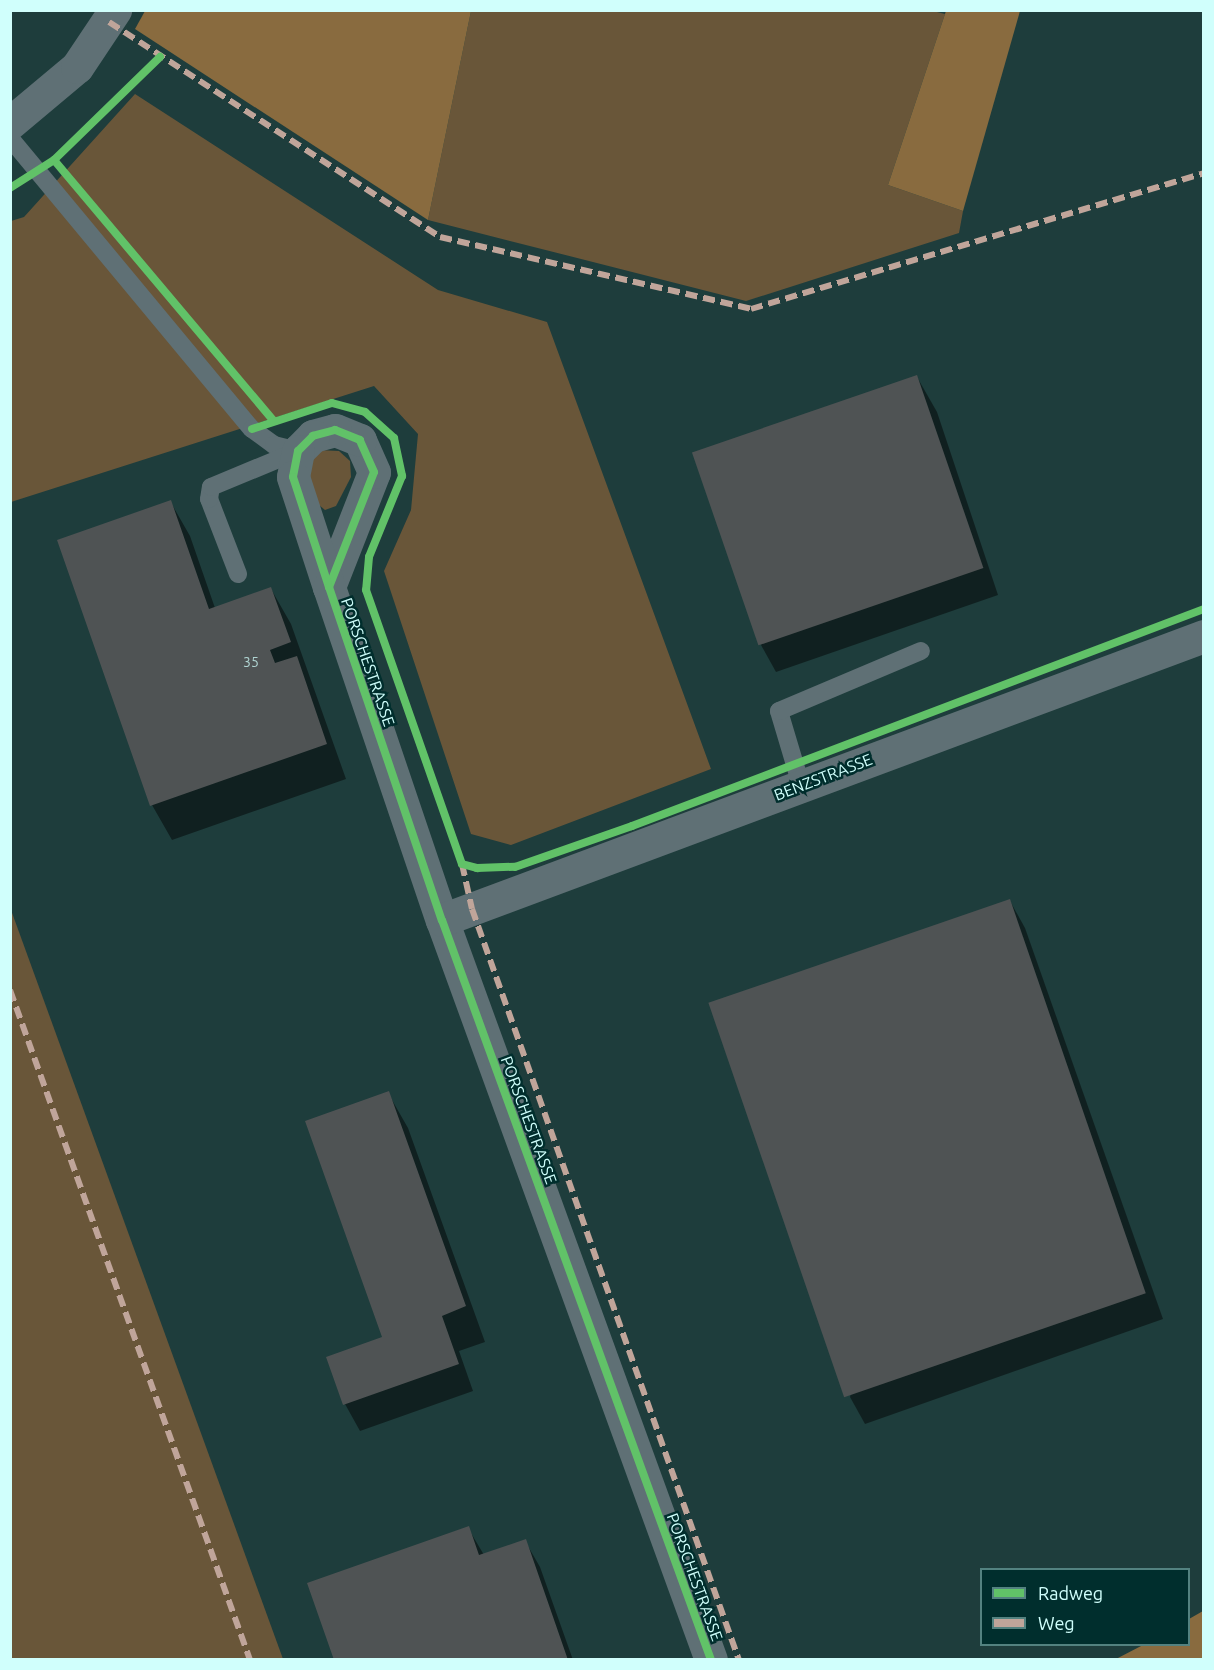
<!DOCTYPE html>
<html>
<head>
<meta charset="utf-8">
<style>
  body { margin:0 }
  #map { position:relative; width:1214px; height:1670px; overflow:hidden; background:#1e3d3c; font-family:Ubuntu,sans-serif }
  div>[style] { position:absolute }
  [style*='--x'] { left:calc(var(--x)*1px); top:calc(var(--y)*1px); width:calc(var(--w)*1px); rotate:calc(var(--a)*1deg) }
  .green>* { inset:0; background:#695639 }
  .forest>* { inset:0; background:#896b3f }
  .shadow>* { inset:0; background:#0007 }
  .building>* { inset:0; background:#4f5354; transform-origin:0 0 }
  .path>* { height:4px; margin-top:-2px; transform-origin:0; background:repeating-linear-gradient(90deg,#657679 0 4.5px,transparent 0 7.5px) }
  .service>* { height:18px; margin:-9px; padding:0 9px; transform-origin:9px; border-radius:9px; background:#5f7075 }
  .minor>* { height:33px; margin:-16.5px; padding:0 16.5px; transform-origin:16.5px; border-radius:16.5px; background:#5f7075 }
  .quiet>* { height:6px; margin-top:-3px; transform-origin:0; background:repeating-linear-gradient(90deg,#c0a59a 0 12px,transparent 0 18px) }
  .cycleway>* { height:8px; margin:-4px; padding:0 4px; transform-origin:4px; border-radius:4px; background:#61c268 }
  span { translate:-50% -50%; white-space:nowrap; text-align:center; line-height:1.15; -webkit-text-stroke:5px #002e2d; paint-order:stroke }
  .number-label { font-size:14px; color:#b0d4d2 }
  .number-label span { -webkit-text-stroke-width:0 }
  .street-label { font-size:16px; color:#d0fffc }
  .frame { position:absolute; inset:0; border:12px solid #d0fffc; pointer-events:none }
  .legend { position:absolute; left:980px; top:1568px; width:210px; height:78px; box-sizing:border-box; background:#002e2d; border:2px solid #538280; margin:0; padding:8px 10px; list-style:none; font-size:18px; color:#d0fffc }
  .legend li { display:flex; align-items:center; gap:12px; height:30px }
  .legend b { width:30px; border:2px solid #538280 }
</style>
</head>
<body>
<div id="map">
  <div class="green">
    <i style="clip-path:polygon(929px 10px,945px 14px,888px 185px,963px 211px,959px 233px,746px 301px,428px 220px,471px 11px)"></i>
    <i style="clip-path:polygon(135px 94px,438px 290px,547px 322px,711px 769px,511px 845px,471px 834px,384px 571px,411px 510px,418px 434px,374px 386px,11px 502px,11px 221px,24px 217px)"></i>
    <i style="clip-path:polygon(318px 450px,339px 451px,350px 461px,351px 477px,336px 506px,325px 510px,313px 500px,306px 471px)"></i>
    <i style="clip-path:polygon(11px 910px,283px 1659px,11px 1659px)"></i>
  </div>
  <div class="forest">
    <i style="clip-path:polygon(145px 11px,471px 11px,428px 220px,135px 29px)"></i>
    <i style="clip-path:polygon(946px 11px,1020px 11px,963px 211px,888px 185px)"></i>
    <i style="clip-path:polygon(1203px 1611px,1203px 1659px,1116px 1659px,1143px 1645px,1188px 1644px,1189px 1619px)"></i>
  </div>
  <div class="shadow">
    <i style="clip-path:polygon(917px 377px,937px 412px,998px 595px,776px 672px,761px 645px)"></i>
    <i style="clip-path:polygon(170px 501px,190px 536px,215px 608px,271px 589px,291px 624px,346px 779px,172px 840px,152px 805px)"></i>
    <i style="clip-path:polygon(1010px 901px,1025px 928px,1163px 1319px,865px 1424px,850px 1397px)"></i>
    <i style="clip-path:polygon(388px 1093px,408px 1128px,485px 1342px,459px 1351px,473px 1391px,360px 1431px,345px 1404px,384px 1338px)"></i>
    <i style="clip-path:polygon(468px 1528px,484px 1555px,525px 1541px,540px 1567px,573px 1660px,335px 1660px)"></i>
  </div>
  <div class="building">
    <i style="left:917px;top:375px;width:204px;height:238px;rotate:71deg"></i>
    <i style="clip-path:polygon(171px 500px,209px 609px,271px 587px,291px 642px,270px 650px,275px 663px,297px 656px,327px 744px,150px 806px,57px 540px)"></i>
    <i style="left:1010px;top:899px;width:417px;height:319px;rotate:71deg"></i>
    <i style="clip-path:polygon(389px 1091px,466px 1306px,442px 1316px,459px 1364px,343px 1405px,326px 1357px,382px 1337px,305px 1121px)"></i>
    <i style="clip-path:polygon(469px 1526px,479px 1555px,526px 1539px,568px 1660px,334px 1660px,307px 1583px)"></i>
  </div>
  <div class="path">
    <i style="--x:56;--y:158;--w:145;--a:-44.2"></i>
  </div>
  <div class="service">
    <i style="--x:10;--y:138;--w:378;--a:50.3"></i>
    <i style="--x:252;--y:429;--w:27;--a:36"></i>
    <i style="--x:274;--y:445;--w:25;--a:14"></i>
    <i style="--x:238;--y:574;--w:80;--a:-111.1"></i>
    <i style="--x:209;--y:499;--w:12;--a:-81"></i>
    <i style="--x:211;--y:487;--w:94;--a:-22.5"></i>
    <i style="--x:801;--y:785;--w:77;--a:-106.6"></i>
    <i style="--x:779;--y:711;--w:154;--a:-22.9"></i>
  </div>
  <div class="minor">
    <i style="--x:10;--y:123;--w:87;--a:-39.9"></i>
    <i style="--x:77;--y:67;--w:69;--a:-56.3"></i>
    <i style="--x:329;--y:587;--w:123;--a:-68.6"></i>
    <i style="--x:374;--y:472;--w:35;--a:-114"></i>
    <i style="--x:360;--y:440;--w:27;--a:-158"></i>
    <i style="--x:335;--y:430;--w:23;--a:165"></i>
    <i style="--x:313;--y:436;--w:21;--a:135"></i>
    <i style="--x:298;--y:451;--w:26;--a:101"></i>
    <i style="--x:293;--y:477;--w:116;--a:71.9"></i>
    <i style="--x:329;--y:587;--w:352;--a:71.3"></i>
    <i style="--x:442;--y:920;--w:787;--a:70.02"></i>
    <i style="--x:442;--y:920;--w:813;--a:-20.44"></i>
  </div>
  <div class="quiet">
    <i style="--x:109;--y:22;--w:395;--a:33"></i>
    <i style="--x:440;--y:237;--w:319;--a:13"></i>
    <i style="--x:751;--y:309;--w:473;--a:-16.7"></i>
    <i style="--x:462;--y:864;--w:46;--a:77.5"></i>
    <i style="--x:472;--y:909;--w:797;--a:70.43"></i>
    <i style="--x:10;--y:990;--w:712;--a:70.29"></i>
  </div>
  <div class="cycleway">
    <i style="--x:54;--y:160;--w:341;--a:49.9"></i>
    <i style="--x:10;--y:188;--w:52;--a:-32.5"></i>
    <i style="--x:54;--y:160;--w:148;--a:-44.2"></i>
    <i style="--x:252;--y:429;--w:84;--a:-18"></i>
    <i style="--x:332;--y:403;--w:34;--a:15"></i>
    <i style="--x:365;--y:412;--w:39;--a:42"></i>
    <i style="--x:394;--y:438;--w:39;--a:78"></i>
    <i style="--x:402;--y:476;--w:87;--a:112.2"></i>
    <i style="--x:369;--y:557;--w:33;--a:95"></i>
    <i style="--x:366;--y:590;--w:290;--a:70.7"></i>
    <i style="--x:462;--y:864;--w:16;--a:15"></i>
    <i style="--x:477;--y:868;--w:38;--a:-2"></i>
    <i style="--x:515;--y:867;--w:124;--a:-19.3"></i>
    <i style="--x:632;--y:826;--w:612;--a:-20.78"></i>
    <i style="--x:329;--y:587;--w:123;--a:-68.6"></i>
    <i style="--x:374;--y:472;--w:35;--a:-114"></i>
    <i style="--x:360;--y:440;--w:27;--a:-158"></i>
    <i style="--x:335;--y:430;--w:23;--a:165"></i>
    <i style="--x:313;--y:436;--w:21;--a:135"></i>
    <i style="--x:298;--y:451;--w:26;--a:101"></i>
    <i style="--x:293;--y:477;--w:116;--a:71.9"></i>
    <i style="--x:329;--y:587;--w:352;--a:71.3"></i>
    <i style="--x:442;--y:920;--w:787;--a:70.02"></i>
  </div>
  <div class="number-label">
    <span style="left:251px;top:662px">35</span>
  </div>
  <div class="street-label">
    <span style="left:368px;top:662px;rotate:71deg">PORSCHESTRASSE</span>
    <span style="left:823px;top:777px;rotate:-21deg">BENZSTRASSE</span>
    <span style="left:529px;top:1120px;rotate:70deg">PORSCHESTRASSE</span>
    <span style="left:695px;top:1577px;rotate:70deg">PORSCHESTRASSE</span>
  </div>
  <div class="frame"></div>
  <ul class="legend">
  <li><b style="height:8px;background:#61c268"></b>Radweg</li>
  <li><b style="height:8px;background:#c0a59a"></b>Weg</li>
  </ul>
</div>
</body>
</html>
